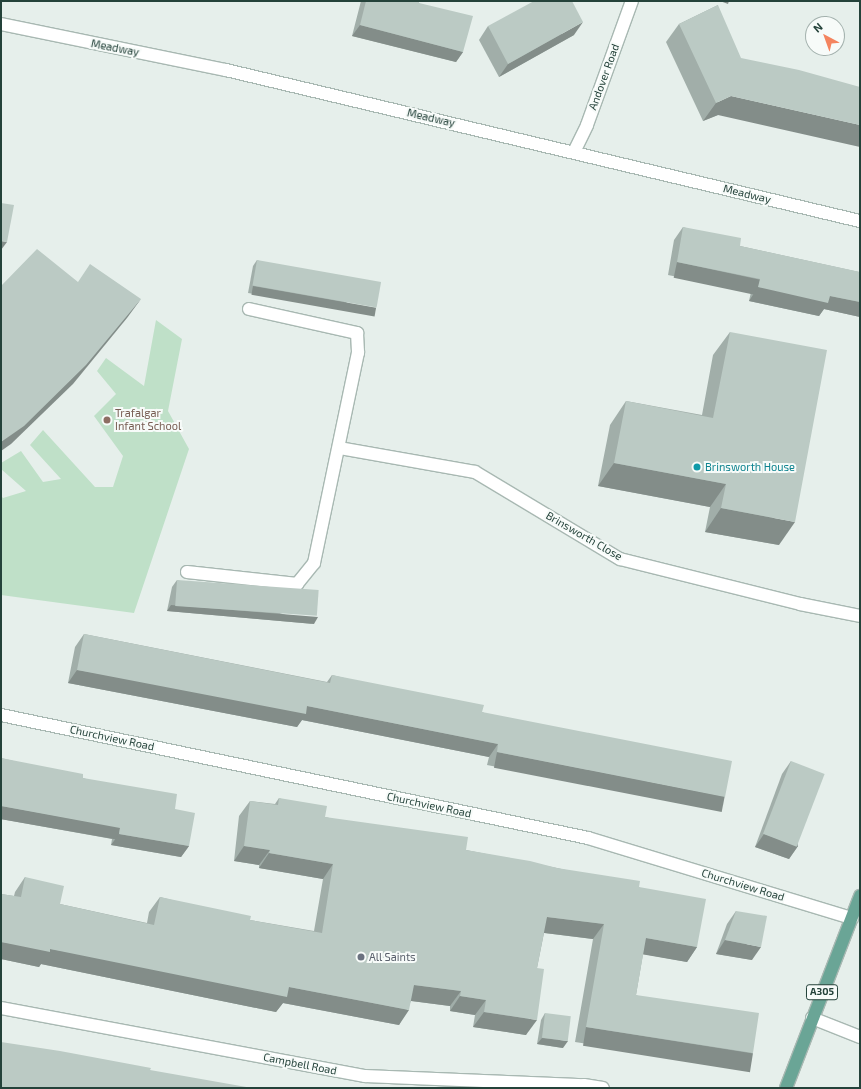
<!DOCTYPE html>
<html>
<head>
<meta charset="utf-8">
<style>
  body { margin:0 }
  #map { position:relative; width:861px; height:1089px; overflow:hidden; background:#e6efeb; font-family:"Exo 2",sans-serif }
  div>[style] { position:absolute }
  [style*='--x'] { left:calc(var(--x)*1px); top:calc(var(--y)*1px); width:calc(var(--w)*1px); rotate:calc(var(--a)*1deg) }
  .green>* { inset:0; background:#bfe0c8 }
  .roads { filter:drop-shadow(1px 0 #a8b8b2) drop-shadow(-1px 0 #a8b8b2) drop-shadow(0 1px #a8b8b2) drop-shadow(0 -1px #a8b8b2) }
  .lane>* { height:12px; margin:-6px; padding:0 6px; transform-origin:6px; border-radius:6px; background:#fff }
  .street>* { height:12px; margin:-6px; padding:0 6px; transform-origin:6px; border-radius:6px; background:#fff }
  .secondary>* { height:12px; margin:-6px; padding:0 6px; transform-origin:6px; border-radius:6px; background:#fff }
  .primary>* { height:12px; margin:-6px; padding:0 6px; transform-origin:6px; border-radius:6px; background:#6aa596 }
  .wall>* { inset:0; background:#a1aea9 }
  .shaded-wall>* { inset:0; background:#838d89; transform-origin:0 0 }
  .building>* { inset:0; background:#bbcac4; transform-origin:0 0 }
  .dots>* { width:11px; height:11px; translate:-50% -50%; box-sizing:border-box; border:2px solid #f7fbf9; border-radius:50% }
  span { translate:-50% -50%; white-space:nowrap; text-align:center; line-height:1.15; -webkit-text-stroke:4px #f7fbf9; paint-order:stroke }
  .shield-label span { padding:1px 3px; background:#f7fbf9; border:1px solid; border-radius:3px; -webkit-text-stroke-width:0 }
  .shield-label { font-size:10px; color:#24423a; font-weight:700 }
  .street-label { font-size:11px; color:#24423a }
  .education-label { font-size:11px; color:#785e54 }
  .left { translate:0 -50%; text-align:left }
  .culture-label { font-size:11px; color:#0d838f }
  .worship-label { font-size:11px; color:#5b616d }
  .frame { position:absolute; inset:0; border:2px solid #24423a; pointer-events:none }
  .north { position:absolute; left:805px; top:16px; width:40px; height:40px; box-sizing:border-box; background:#f7fbf9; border:1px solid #a3b1ad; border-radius:50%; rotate:319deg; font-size:11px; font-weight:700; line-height:16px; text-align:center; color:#24423a }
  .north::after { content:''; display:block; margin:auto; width:14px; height:18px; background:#f4845f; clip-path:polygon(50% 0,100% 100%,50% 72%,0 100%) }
</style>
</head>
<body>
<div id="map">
  <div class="green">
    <i style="clip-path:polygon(156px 320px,182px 339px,168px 411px,189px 449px,134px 613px,1px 595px,1px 496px,3px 498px,26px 491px,1px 469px,1px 463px,21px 451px,43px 482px,61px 479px,30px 445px,43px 430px,95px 487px,113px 487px,123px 456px,94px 416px,116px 394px,97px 371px,106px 358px,144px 386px)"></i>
  </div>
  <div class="roads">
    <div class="lane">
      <i style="--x:249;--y:309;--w:111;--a:12.5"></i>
      <i style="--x:357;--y:333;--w:20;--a:87"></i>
      <i style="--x:187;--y:572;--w:111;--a:6.2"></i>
      <i style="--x:297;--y:584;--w:27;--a:-51"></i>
    </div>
    <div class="street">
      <i style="--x:574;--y:152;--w:30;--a:-64"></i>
      <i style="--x:587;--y:125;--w:132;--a:-70.1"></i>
      <i style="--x:339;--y:448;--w:138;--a:10"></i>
      <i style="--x:475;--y:472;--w:169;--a:31"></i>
      <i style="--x:620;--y:559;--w:186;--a:14"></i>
      <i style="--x:800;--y:604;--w:61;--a:11.3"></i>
      <i style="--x:314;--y:563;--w:215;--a:-78.2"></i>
      <i style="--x:1;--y:715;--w:600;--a:11.83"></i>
      <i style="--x:588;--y:838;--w:276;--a:16.9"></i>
      <i style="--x:1;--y:1008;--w:370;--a:10.6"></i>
      <i style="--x:365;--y:1076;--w:219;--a:2.4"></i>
      <i style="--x:584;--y:1085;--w:19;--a:9"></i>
      <i style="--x:812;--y:1018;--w:52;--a:21.6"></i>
    </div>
    <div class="secondary">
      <i style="--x:1;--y:24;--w:230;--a:11.6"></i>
      <i style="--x:226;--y:70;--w:652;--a:13.4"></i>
    </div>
    <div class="primary">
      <i style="--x:786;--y:1088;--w:206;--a:-68.9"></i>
    </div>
  </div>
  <div class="wall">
    <i style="clip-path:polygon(361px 1px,419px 1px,419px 3px,463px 52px,456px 62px,352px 36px)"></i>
    <i style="clip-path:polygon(718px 5px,718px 115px,703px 121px,666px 42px,679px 24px)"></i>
    <i style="clip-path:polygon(488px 26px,574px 35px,499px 77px,479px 40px)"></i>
    <i style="clip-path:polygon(683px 227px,740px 246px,859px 272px,860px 271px,860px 317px,824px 309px,819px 316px,749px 301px,751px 292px,668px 275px,674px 240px)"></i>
    <i style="clip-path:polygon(257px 260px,371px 314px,248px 293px,253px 266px)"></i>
    <i style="clip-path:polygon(730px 332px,779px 545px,705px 532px,710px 507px,598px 486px,610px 425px,626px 401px,702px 415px,713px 355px)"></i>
    <i style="clip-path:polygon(177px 580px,314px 624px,167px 611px,172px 587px)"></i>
    <i style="clip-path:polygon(84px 634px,327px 682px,332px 675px,482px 712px,716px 810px,487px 765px,489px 757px,302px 720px,297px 727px,68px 683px,75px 647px)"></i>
    <i style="clip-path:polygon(1px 758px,83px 778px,175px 809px,189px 846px,181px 857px,111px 845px,112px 839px,1px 819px)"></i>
    <i style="clip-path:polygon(791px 761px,798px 846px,789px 859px,755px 847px,782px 774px)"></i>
    <i style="clip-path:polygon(279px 798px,325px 817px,466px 850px,557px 868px,639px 887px,697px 947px,687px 962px,643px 954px,636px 995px,753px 1053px,743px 1068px,575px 1042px,593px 939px,544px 933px,537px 968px,526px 1035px,473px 1027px,475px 1015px,450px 1011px,450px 1006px,411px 1001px,399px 1025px,283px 1003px,276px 1012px,41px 964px,39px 967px,1px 959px,1px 894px,14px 896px,15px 892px,25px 877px,60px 904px,147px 923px,149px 912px,160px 897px,250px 920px,314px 931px,323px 879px,259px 868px,259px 865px,234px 861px,239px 816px,250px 801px,275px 804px)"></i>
    <i style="clip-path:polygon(736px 911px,752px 960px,716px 954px,727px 924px)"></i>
    <i style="clip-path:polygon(545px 1013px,563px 1048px,537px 1044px,541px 1020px)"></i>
  </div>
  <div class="shaded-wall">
    <i style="clip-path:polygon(720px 1px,729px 1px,728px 4px)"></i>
    <i style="clip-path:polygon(583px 22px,574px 35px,499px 77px,508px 64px)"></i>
    <i style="clip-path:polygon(360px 25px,463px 52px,456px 62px,352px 36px)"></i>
    <i style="clip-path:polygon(731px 96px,860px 125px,860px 147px,718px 115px,703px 121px,716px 103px)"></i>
    <i style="clip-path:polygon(1px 241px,7px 242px,1px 250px)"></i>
    <i style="left:677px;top:262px;width:85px;height:16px;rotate:12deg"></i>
    <i style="left:253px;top:286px;width:125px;height:9px;rotate:10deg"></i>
    <i style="clip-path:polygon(758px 287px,830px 296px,860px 302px,860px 317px,824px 309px,819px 316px,749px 301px)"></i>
    <i style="clip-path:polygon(141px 299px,127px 318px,73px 384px,11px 444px,1px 451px,1px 442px)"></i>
    <i style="clip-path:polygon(614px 463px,726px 484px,710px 507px,598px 486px)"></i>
    <i style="clip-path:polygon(721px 508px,795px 522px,779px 545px,705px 532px)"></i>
    <i style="clip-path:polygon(171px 605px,318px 617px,314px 624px,167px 611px)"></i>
    <i style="clip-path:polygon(77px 670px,307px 706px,498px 744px,489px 757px,302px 720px,297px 727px,68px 683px)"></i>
    <i style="left:497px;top:752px;width:232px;height:16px;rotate:11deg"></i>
    <i style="left:1px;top:806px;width:121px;height:13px;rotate:10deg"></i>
    <i style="clip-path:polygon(119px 834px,189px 846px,181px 857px,111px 845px)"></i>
    <i style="clip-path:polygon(764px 834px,798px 846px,789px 859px,755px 847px)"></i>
    <i style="clip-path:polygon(244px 846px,270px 850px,259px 865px,234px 861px)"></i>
    <i style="clip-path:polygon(269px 853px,333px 864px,323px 879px,259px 868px)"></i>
    <i style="clip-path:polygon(547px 917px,604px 924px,593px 939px,537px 932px)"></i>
    <i style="clip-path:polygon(646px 938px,697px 947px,687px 962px,635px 953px)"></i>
    <i style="clip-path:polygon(725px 940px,761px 947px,752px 960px,716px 954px)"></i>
    <i style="clip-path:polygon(1px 942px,50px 949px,289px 987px,409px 1010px,399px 1025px,283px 1003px,276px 1012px,41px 964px,39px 967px,1px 959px)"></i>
    <i style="clip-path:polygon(414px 985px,461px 991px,450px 1006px,404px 1000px)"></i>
    <i style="clip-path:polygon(460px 996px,486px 1000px,475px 1015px,450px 1011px)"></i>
    <i style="clip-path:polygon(484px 1012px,537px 1020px,526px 1035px,473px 1027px)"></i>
    <i style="left:586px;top:1027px;width:169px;height:19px;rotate:9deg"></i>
    <i style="clip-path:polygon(542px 1038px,568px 1041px,563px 1048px,537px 1044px)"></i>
  </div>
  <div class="building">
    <i style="clip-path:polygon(366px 1px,419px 1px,419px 3px,473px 16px,463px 52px,360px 25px)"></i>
    <i style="clip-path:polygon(534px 1px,572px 1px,583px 22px,508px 64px,488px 26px)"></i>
    <i style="clip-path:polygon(718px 5px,741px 58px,799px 70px,860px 87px,860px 125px,731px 96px,716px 103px,679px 24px)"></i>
    <i style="clip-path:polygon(1px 203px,14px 205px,7px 242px,1px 241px)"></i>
    <i style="clip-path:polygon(683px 227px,741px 238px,740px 246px,860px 272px,860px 302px,830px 296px,828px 303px,758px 287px,760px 279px,677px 262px)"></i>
    <i style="clip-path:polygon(37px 249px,78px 282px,90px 264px,141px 299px,86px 365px,24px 426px,1px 442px,1px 286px)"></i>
    <i style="left:257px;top:260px;width:126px;height:26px;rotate:10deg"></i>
    <i style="clip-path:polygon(730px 332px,827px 350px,795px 522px,721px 508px,726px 484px,614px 463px,626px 401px,713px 418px)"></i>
    <i style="left:177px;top:580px;width:142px;height:26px;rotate:4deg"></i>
    <i style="clip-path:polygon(84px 634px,330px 683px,332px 675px,484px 705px,482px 712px,732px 761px,725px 797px,497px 752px,498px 744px,307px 706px,306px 714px,77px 670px)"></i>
    <i style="clip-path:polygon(1px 758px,83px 774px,83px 778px,177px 794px,175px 809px,195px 813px,189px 846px,119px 834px,120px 828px,1px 806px)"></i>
    <i style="left:791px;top:761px;width:36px;height:78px;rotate:21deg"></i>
    <i style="clip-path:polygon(279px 798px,327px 806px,325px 817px,468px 837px,466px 850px,530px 861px,557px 868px,640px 881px,639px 887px,706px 899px,697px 947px,646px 938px,636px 995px,759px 1013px,753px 1053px,586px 1027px,604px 924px,547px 917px,537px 968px,544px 969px,537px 1020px,484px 1012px,486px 1000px,460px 996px,461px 991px,414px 985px,409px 1010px,289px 987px,287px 997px,50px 949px,50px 952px,1px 942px,1px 894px,21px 897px,25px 877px,64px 886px,60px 904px,154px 925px,160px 897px,251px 916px,250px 920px,322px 933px,333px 864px,269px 853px,270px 850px,244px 846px,250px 801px,278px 805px)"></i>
    <i style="clip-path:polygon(736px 911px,767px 916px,761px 947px,725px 940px)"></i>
    <i style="left:545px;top:1013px;width:26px;height:25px;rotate:7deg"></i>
    <i style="clip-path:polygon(1px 1042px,60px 1051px,151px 1068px,150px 1070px,252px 1088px,1px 1088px)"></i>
  </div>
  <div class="dots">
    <i style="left:107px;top:420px;background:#8d6e63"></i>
    <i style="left:697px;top:467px;background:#0f9aa8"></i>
    <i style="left:361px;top:957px;background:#6b7280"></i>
  </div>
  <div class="shield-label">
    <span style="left:822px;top:992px">A305</span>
  </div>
  <div class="street-label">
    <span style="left:115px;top:48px;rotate:11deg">Meadway</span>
    <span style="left:604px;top:77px;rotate:-70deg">Andover Road</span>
    <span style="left:431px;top:118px;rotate:13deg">Meadway</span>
    <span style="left:747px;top:194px;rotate:14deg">Meadway</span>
    <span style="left:584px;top:536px;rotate:30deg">Brinsworth Close</span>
    <span style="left:112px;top:738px;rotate:12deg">Churchview Road</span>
    <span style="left:429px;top:805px;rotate:12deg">Churchview Road</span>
    <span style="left:743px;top:885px;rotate:17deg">Churchview Road</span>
    <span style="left:300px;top:1064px;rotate:11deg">Campbell Road</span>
  </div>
  <div class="education-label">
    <span class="left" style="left:115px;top:420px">Trafalgar<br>Infant School</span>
  </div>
  <div class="culture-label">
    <span class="left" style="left:705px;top:467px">Brinsworth House</span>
  </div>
  <div class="worship-label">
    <span class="left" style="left:369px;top:957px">All Saints</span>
  </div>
  <div class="frame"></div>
  <div class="north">N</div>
</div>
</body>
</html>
